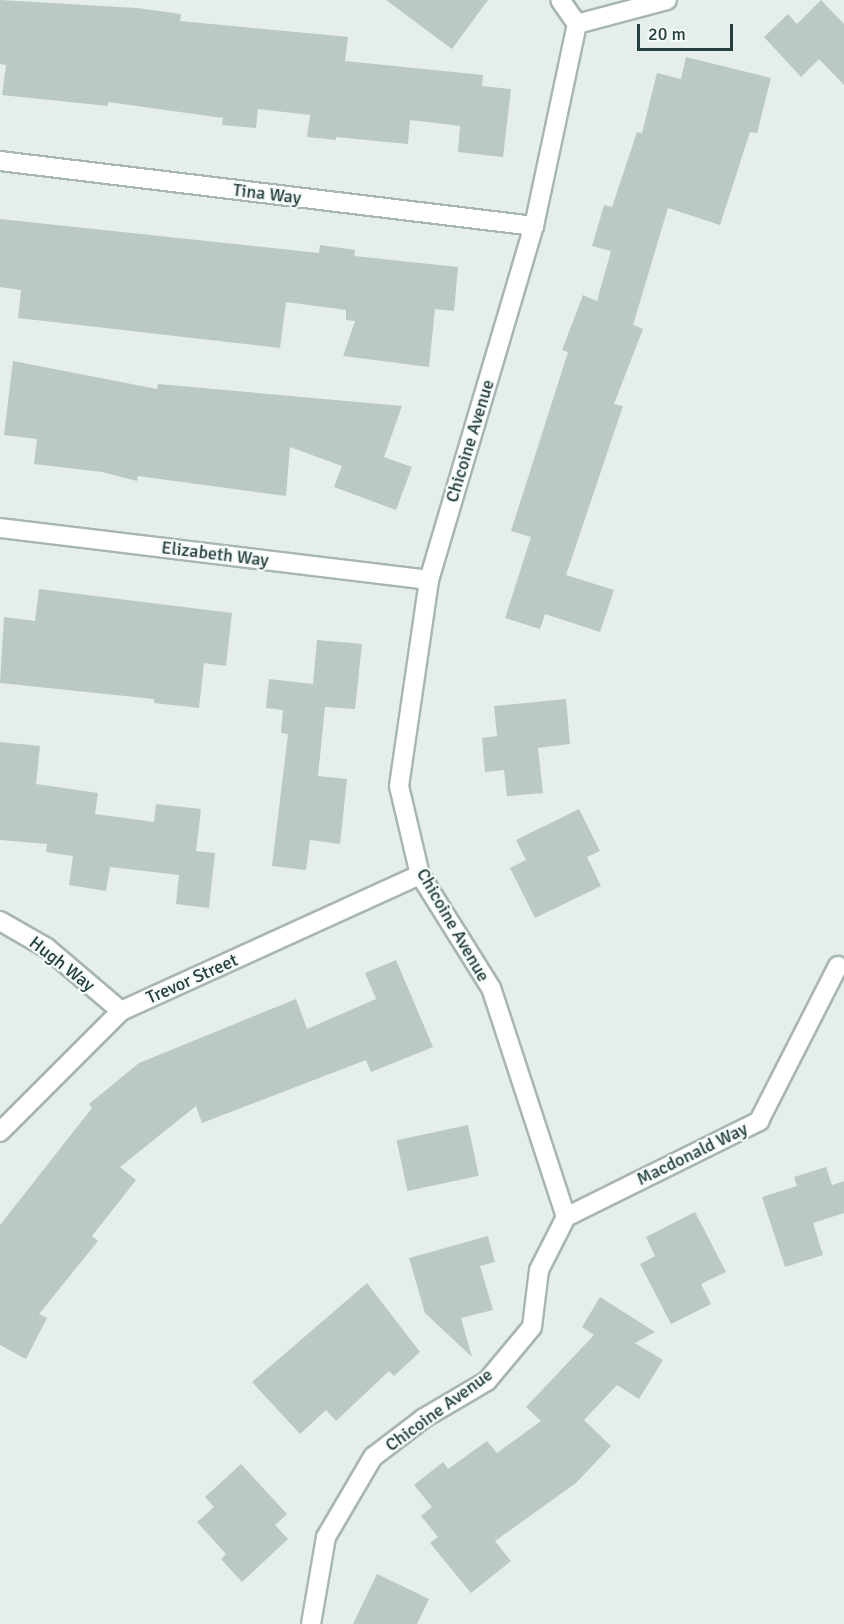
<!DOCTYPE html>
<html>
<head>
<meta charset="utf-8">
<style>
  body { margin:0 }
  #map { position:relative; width:844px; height:1624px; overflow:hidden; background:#e5eeeb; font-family:Signika,sans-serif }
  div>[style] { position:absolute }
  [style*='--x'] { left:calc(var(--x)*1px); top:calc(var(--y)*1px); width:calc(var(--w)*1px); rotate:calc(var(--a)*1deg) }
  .building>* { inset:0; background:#bac9c5; transform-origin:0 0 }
  .roads { filter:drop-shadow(2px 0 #a7b6b4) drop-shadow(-2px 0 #a7b6b4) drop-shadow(0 2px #a7b6b4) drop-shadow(0 -2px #a7b6b4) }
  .minor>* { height:18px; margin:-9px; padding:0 9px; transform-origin:9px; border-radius:9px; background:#fff }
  span { translate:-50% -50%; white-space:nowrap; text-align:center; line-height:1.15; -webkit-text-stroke:4.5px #f5faf9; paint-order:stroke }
  .street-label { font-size:18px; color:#23403e }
  .scale { position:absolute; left:637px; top:24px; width:96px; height:27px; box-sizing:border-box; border:3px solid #23403e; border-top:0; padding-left:8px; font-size:18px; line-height:21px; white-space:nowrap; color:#23403e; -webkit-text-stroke:4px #f5faf9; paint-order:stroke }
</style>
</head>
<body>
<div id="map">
  <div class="building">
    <i style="clip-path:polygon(0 0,137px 8px,181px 14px,180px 21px,348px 37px,345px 61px,483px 75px,482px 86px,511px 89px,503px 157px,458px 152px,460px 126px,410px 120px,408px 144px,336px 137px,336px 140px,307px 137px,310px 115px,258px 109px,256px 128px,222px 125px,223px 118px,108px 102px,108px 106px,2px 95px,6px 65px,0 64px)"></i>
    <i style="clip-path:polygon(386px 0,488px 0,452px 49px)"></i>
    <i style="clip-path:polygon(821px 0,844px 24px,844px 85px,819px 59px,801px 77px,764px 37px,788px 14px,797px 24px)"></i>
    <i style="clip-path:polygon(686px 57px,771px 78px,757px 133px,750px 132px,720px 225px,668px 208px,633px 325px,643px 329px,614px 404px,623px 406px,566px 575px,614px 590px,600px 632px,545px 614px,540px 629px,505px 618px,531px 537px,511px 531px,568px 352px,562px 350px,583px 295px,597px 301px,611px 251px,592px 246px,604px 205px,612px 207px,637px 132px,642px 133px,657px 73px,681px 79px)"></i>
    <i style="clip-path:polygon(0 219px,319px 253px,320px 245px,355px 250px,354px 256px,458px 267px,454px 311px,435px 309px,429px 367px,343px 356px,355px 321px,346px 320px,346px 310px,286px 302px,280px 348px,18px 318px,21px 290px,0 287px)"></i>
    <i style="clip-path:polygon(13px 361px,157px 389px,158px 384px,402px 406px,384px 457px,412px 467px,396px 510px,334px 487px,342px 466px,290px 447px,286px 496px,138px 476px,137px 481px,102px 472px,34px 464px,37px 439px,4px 435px)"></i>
    <i style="clip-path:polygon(39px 589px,232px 613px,226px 666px,204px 663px,199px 708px,154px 703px,154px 699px,0 683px,4px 617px,35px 621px)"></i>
    <i style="clip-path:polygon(317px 640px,362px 644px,355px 709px,325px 707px,318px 776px,347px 779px,340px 844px,310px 840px,306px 870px,272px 866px,288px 734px,281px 733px,283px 710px,266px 708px,269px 679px,313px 684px)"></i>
    <i style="clip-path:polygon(566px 699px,570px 744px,538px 748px,543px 793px,507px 796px,504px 770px,485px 772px,482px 738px,497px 736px,494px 706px)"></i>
    <i style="clip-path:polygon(0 742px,40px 746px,36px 784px,98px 793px,95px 814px,154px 822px,156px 804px,201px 809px,196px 851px,215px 853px,209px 908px,176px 904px,179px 875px,110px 867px,106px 891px,69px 885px,73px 856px,46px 852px,47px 844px,0 840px)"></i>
    <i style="clip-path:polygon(579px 809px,600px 851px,587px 857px,601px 886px,535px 918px,510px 868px,526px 860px,516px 840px)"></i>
    <i style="clip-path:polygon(396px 960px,433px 1047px,371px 1072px,366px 1060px,202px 1123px,196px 1106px,120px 1167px,136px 1180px,92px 1236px,98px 1241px,39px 1314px,47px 1318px,26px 1359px,0 1345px,0 1225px,92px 1108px,89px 1104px,139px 1063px,296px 999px,307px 1029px,376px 999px,365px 973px)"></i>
    <i style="left:468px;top:1125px;width:52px;height:73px;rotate:78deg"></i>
    <i style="clip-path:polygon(826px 1167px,832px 1185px,844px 1181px,844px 1213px,813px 1223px,823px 1255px,785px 1267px,762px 1197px,797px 1186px,794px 1177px)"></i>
    <i style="clip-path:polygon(695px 1212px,726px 1272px,701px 1284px,711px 1304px,671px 1324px,640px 1264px,655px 1256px,646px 1237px)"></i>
    <i style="clip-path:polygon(488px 1236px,495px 1262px,480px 1266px,493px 1310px,461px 1318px,472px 1357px,425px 1313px,409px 1258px)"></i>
    <i style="clip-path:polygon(367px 1283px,420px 1352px,394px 1376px,389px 1371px,336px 1421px,326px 1410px,300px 1434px,252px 1382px)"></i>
    <i style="clip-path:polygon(600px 1297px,655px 1332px,635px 1343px,663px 1360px,639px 1399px,617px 1385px,584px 1420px,611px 1446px,576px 1483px,495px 1541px,511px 1561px,471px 1593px,430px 1543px,438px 1537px,421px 1516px,432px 1507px,414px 1485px,443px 1462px,448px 1469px,487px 1441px,497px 1453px,541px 1421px,526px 1407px,594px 1335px,582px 1327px)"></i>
    <i style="clip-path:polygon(241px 1464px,287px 1514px,275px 1525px,288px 1539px,242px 1582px,221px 1559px,226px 1554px,197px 1522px,214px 1507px,205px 1497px)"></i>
    <i style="clip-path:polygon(377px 1574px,429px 1599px,417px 1624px,353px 1624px)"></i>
  </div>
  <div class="roads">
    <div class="minor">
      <i style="--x:577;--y:24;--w:93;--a:-14.9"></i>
      <i style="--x:0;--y:161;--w:538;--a:6.94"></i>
      <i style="--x:0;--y:528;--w:432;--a:6.9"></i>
      <i style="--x:0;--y:921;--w:54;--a:29.9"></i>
      <i style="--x:47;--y:948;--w:97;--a:40.4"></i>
      <i style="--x:0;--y:1132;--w:171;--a:-45"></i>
      <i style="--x:121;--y:1011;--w:328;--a:-24.5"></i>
      <i style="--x:566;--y:1217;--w:216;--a:-26.4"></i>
      <i style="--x:759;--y:1121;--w:174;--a:-63"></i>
      <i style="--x:311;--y:1624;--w:88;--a:-80.2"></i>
      <i style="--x:326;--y:1537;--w:93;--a:-59.6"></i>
      <i style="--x:373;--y:1457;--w:64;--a:-37.4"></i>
      <i style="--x:424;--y:1418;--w:73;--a:-30.4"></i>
      <i style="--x:487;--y:1381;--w:70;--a:-50.2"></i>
      <i style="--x:532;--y:1327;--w:57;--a:-83"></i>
      <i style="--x:539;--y:1270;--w:59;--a:-63"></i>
      <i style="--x:566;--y:1217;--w:241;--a:-108.1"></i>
      <i style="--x:491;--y:988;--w:133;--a:-122.1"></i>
      <i style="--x:420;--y:875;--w:91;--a:-103.3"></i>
      <i style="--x:399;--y:786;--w:208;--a:-81.7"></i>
      <i style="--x:429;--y:580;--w:369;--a:-73.5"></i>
      <i style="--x:534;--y:226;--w:207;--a:-78"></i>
      <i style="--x:577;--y:24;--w:29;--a:-125"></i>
    </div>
  </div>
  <div class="street-label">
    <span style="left:267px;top:194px;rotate:7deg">Tina Way</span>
    <span style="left:470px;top:441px;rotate:-73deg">Chicoine Avenue</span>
    <span style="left:215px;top:554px;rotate:7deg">Elizabeth Way</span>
    <span style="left:453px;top:925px;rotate:60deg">Chicoine Avenue</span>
    <span style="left:62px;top:964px;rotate:38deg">Hugh Way</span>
    <span style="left:192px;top:979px;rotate:-24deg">Trevor Street</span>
    <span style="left:692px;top:1154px;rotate:-26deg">Macdonald Way</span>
    <span style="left:439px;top:1410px;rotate:-36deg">Chicoine Avenue</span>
  </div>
  <div class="scale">20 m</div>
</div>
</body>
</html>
